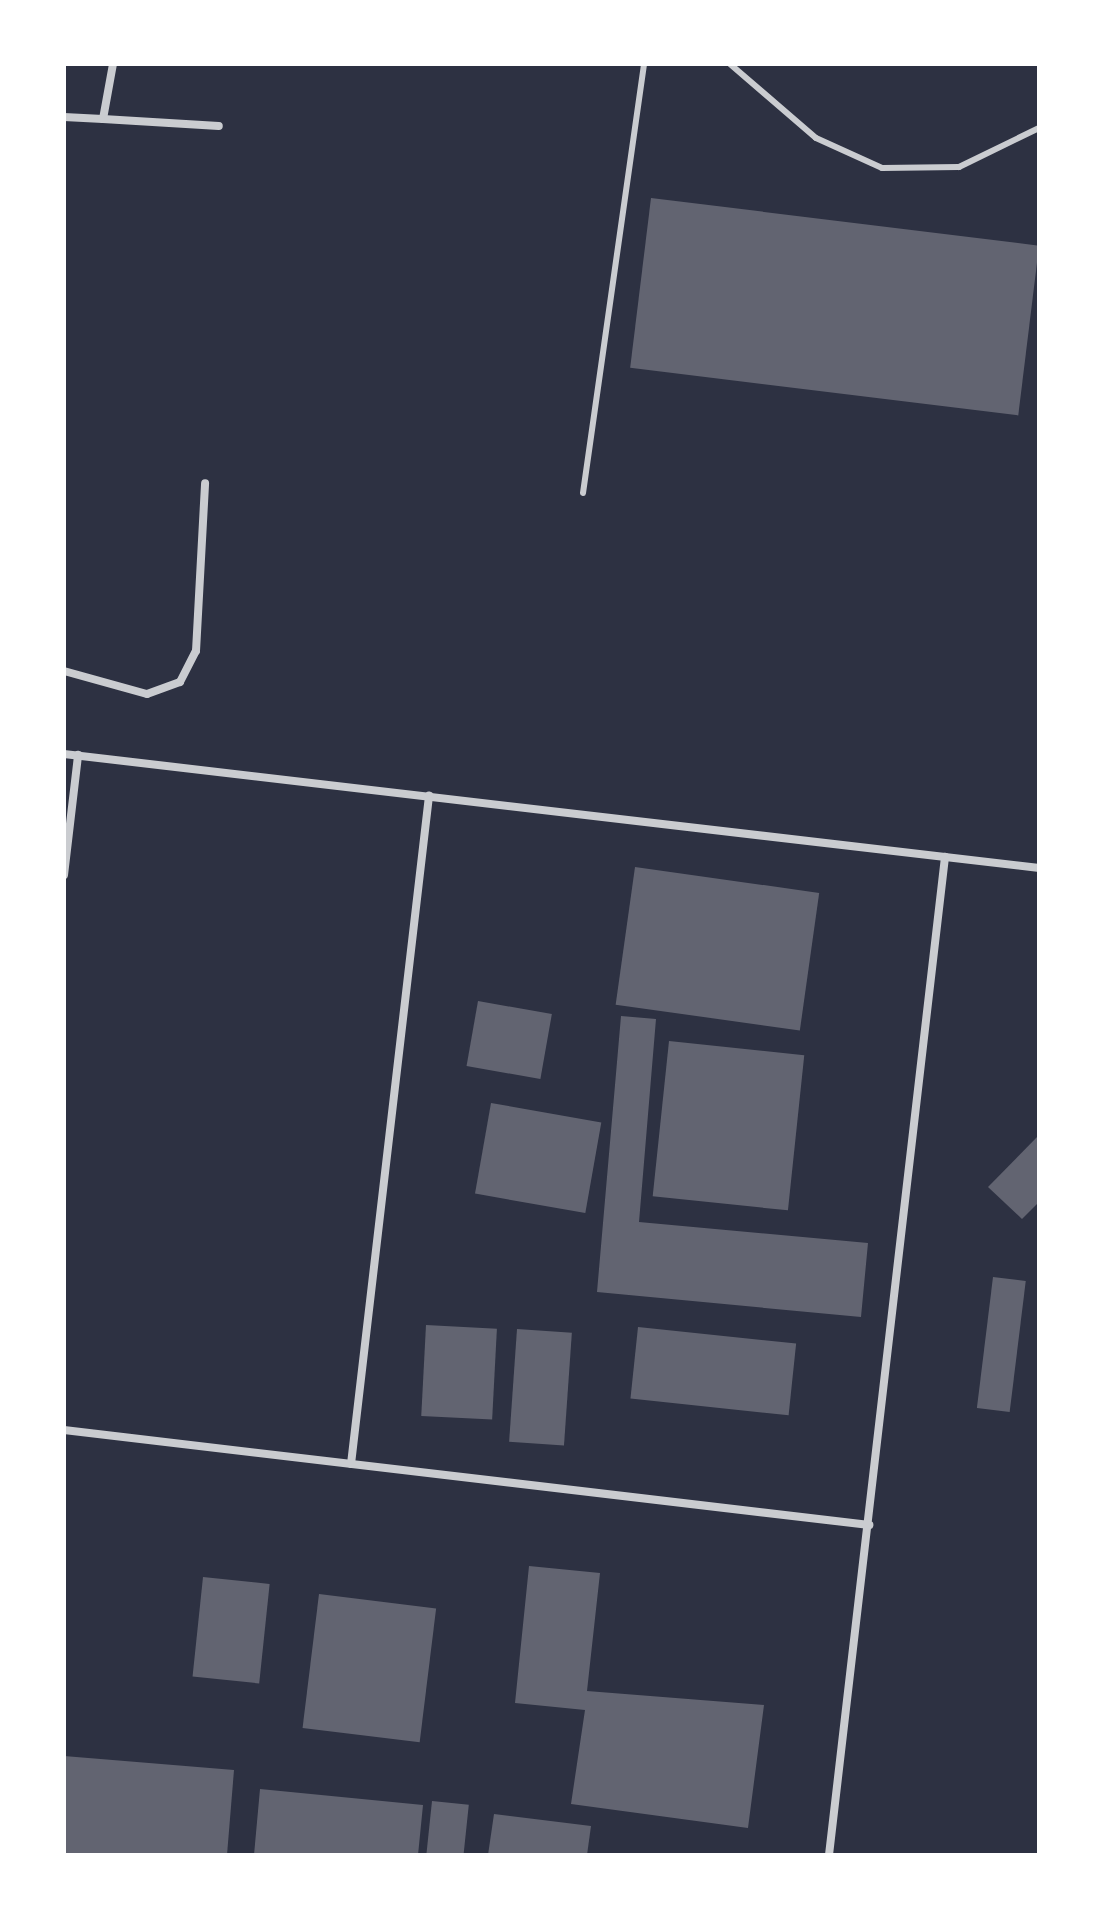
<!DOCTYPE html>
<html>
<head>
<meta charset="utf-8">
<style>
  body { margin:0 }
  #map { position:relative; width:1103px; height:1919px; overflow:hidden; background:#2d3142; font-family:"Exo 2",sans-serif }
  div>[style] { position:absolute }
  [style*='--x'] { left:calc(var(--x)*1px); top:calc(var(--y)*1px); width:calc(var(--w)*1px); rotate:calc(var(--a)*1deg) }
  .building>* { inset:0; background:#626471; transform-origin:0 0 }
  .service>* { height:6px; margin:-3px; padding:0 3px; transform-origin:3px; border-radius:3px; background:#caccd0 }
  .minor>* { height:8px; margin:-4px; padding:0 4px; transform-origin:4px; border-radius:4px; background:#caccd0 }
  span { translate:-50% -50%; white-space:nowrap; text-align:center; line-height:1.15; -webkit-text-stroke:8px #fff; paint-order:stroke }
  .frame { position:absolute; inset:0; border:66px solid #fff; pointer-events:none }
</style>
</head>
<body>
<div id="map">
  <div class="building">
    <i style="left:651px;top:198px;width:391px;height:171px;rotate:7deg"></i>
    <i style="left:635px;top:867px;width:186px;height:139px;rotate:8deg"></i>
    <i style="left:478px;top:1001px;width:75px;height:66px;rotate:10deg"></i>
    <i style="clip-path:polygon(621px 1016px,656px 1019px,639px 1222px,868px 1243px,861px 1317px,597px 1292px)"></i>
    <i style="left:669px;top:1041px;width:136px;height:156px;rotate:6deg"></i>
    <i style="left:491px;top:1103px;width:112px;height:92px;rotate:10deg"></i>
    <i style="clip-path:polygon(1039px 1135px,1039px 1202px,1022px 1219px,988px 1187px)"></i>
    <i style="left:993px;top:1277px;width:33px;height:132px;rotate:7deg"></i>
    <i style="left:426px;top:1325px;width:71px;height:91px;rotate:3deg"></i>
    <i style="left:638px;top:1327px;width:159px;height:72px;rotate:6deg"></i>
    <i style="left:517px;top:1329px;width:55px;height:113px;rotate:4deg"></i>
    <i style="clip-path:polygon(529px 1566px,600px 1573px,587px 1691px,764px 1705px,748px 1828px,571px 1804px,585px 1710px,515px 1703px)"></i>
    <i style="left:203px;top:1577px;width:67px;height:100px;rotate:6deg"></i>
    <i style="left:319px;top:1594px;width:118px;height:135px;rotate:7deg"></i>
    <i style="clip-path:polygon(64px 1756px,234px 1770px,227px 1855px,64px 1855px)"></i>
    <i style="clip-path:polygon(260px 1789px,423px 1805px,418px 1855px,254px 1855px)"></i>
    <i style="left:432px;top:1801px;width:37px;height:54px;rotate:6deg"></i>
    <i style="clip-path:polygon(494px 1814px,591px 1826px,587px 1855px,488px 1855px)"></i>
  </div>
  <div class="service">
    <i style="--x:730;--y:64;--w:113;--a:40.7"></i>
    <i style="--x:816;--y:138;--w:72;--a:24.4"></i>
    <i style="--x:882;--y:168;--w:77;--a:-0.7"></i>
    <i style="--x:959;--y:167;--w:89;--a:-26"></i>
    <i style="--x:583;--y:493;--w:433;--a:-81.9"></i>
  </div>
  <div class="minor">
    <i style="--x:64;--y:117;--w:39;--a:3"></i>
    <i style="--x:103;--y:119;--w:56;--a:-79.7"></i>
    <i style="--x:103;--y:119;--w:116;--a:3.5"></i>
    <i style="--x:64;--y:671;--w:86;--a:15.5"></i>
    <i style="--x:147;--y:694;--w:35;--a:-20"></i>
    <i style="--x:180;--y:682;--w:35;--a:-63"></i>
    <i style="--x:196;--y:651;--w:168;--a:-86.9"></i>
    <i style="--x:64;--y:754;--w:982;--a:6.67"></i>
    <i style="--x:64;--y:875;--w:121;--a:-83.3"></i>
    <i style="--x:64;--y:1430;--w:811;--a:6.73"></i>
    <i style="--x:351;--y:1464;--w:673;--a:-83.34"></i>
    <i style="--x:829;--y:1855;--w:1005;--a:-83.37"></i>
  </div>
  <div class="frame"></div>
</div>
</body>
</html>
